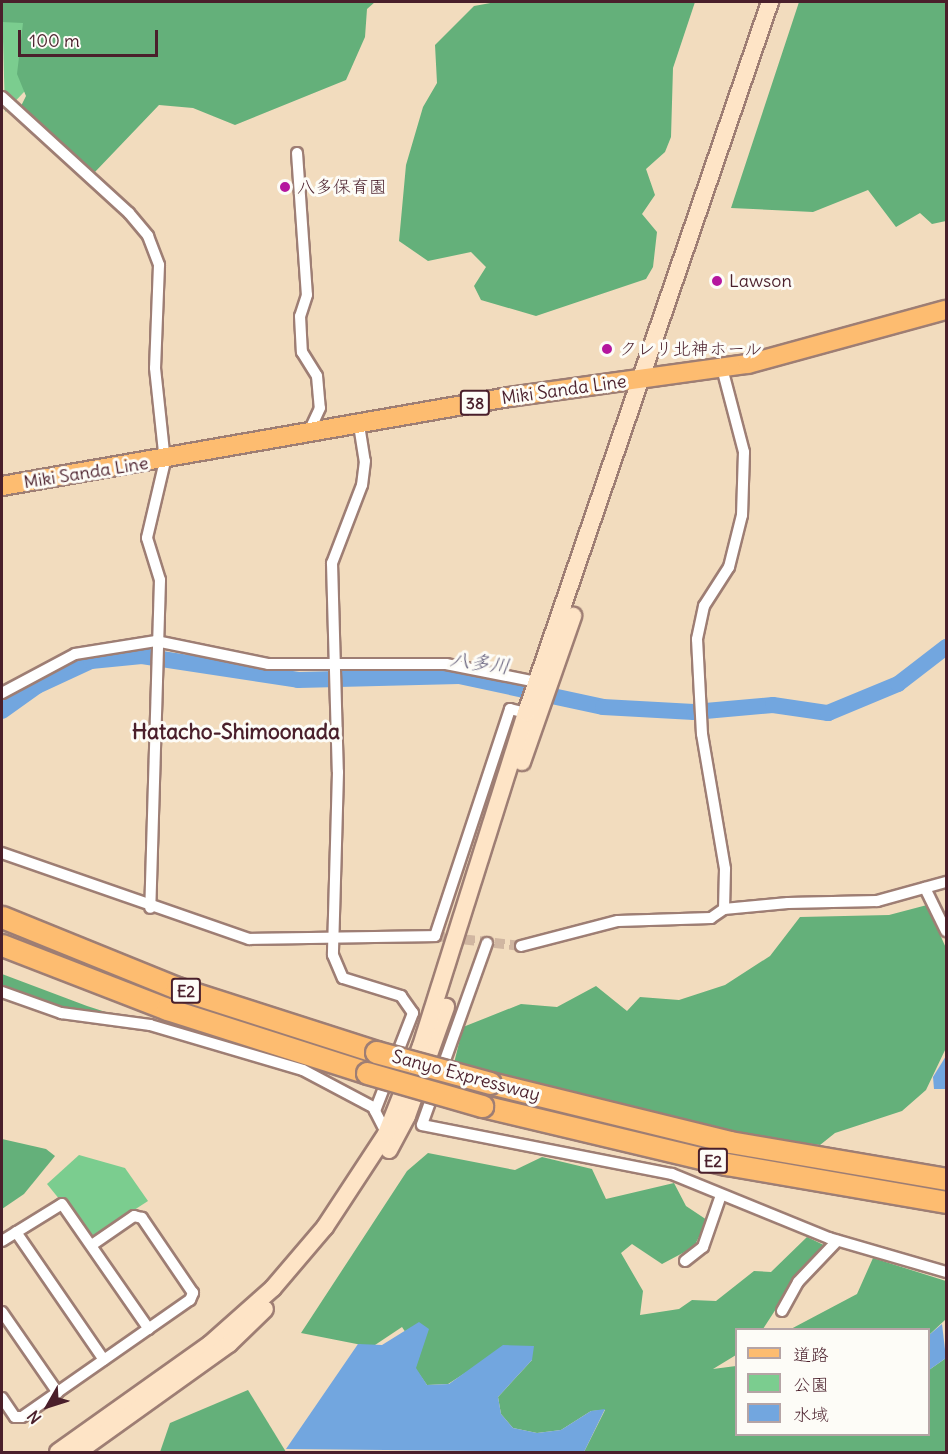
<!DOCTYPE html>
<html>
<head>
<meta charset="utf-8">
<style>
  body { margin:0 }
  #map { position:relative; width:948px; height:1454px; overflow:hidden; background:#f2dcbe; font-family:Delius,"Klee One",sans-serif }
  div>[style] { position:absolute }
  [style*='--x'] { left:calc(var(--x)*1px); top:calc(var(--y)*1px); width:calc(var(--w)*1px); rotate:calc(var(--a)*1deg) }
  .green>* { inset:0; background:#7bcd8f }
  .forest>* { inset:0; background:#64b07a }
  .water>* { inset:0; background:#72a6df }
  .river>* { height:16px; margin:-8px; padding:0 8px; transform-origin:8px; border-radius:8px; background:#72a6df }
  .street-tunnel>* { height:10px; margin-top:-5px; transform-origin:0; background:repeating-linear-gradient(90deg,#d0b6a1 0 10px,transparent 0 15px) }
  .roads { filter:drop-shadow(2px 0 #9e7e74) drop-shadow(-2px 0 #9e7e74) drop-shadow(0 2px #9e7e74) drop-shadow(0 -2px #9e7e74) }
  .street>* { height:10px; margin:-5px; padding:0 5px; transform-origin:5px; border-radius:5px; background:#fff }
  .secondary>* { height:16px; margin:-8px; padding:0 8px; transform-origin:8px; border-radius:8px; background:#fee4c6 }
  .primary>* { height:18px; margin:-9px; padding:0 9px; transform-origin:9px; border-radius:9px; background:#fdbc70 }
  .highway>* { height:21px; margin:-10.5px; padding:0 10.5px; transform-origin:10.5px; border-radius:10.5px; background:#fdbc70 }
  .bridges { filter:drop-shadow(2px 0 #9e7e74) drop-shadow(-2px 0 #9e7e74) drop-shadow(0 2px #9e7e74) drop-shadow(0 -2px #9e7e74) }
  .highway-bridge>* { height:21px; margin:-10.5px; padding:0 10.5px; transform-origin:10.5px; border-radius:10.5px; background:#fdbc70 }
  .dots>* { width:16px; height:16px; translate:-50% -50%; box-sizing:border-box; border:3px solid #fdfcf7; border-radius:50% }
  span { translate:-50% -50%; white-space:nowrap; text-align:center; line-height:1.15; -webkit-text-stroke:6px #fdfcf7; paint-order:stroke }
  .shield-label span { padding:2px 4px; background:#fdfcf7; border:2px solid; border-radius:4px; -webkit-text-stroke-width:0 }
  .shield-label { font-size:16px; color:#4a1f2b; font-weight:700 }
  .poi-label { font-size:18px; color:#4a1f2b }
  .left { translate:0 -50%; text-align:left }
  .street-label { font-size:18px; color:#4a1f2b }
  .water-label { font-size:20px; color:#5a5573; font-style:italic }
  .quarter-label { font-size:21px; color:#4a1f2b; font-weight:700 }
  .frame { position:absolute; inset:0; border:3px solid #4a1f2b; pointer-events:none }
  .legend { position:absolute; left:735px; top:1328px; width:195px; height:108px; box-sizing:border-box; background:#fdfcf7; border:2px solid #b5a4a5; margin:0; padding:8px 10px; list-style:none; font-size:18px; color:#4a1f2b }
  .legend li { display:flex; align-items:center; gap:12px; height:30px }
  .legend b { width:30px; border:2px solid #b5a4a5 }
  .north { position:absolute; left:18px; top:1376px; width:60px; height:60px; -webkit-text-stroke:4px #fdfcf7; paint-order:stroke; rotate:231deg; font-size:16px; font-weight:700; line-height:24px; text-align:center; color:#4a1f2b }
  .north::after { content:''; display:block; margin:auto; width:21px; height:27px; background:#4a1f2b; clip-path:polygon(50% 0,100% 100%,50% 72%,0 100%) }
  .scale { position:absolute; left:18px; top:30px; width:140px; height:27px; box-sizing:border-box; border:3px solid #4a1f2b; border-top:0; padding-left:8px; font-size:18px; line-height:21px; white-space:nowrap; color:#4a1f2b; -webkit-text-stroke:4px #fdfcf7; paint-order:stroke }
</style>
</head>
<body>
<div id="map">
  <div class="green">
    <i style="clip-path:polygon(2px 2px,16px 2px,42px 73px,5px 112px)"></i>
    <i style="clip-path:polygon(79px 1155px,125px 1168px,148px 1201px,91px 1238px,47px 1184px)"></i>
  </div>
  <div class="forest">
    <i style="clip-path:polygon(2px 2px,375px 2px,367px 9px,365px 37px,346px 80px,235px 125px,193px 108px,159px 105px,94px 173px,19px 110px,26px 96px,17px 74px,23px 23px,2px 22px)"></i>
    <i style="clip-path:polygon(496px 2px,695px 2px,673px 68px,671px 137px,665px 152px,646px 169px,655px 195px,642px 214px,657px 232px,653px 267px,646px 279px,536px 316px,481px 300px,474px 286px,486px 267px,471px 252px,428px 261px,399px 241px,406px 165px,423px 107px,437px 83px,435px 45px,474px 6px)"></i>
    <i style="clip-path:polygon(799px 2px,946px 2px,946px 221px,932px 224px,920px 213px,896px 227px,868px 190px,813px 212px,731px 208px)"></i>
    <i style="clip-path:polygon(927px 905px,946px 948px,946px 1048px,926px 1090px,902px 1111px,835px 1133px,820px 1145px,693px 1127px,454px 1063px,463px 1027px,521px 1004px,557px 1007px,596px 986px,627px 1011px,640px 997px,679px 1000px,725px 985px,770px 956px,800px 917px,889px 915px)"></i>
    <i style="clip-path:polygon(2px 974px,87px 1006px,140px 1023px,54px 1009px,2px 988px)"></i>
    <i style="clip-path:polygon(2px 1139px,46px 1149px,55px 1156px,24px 1194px,2px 1209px)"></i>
    <i style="clip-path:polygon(428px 1153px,515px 1170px,542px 1157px,592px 1169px,606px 1199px,674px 1183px,686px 1206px,707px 1220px,694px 1247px,662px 1264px,632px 1244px,621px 1253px,643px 1291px,640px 1315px,679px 1309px,692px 1300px,716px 1301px,754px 1271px,771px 1272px,807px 1237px,828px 1247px,785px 1295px,763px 1329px,736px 1330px,736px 1355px,713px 1369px,736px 1366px,736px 1434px,928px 1434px,929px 1370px,946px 1358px,946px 1452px,584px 1452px,605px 1410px,591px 1411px,561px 1430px,537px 1433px,513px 1428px,501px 1414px,498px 1397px,532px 1360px,487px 1359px,448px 1384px,427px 1385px,415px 1368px,420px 1354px,402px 1327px,372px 1347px,301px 1333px,407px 1171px)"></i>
    <i style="clip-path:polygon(873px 1258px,946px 1281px,946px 1319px,929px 1335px,928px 1330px,789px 1330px,857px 1294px)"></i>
    <i style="clip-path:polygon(248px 1390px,286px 1452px,160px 1452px,170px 1423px)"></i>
  </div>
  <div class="water">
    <i style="clip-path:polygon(946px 1056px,946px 1089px,934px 1089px,933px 1077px)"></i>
    <i style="clip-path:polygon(419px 1322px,429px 1329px,416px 1368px,427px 1385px,449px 1384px,503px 1345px,534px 1346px,532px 1360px,498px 1397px,501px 1414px,513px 1428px,537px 1433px,561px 1430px,591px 1411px,605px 1409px,584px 1452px,286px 1449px,358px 1344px,382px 1345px)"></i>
    <i style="clip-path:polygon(942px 1324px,946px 1358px,929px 1370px,929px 1335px)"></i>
  </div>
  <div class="river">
    <i style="--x:2;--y:711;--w:43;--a:-35.5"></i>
    <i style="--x:37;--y:686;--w:60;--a:-24.8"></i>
    <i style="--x:91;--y:661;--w:51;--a:-5.6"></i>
    <i style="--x:142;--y:656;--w:158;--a:8.7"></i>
    <i style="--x:298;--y:680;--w:161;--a:-1.4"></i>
    <i style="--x:459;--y:676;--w:147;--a:12.1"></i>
    <i style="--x:603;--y:707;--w:91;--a:3.1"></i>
    <i style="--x:694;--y:712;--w:79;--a:-5.1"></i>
    <i style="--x:773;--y:705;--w:56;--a:8.3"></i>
    <i style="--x:828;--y:713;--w:76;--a:-22.5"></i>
    <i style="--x:898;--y:684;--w:61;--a:-37.6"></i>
  </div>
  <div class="street-tunnel">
    <i style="--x:435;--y:936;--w:87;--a:6.6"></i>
  </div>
  <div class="roads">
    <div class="street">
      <i style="--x:2;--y:97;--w:172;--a:42.4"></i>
      <i style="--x:129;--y:213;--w:30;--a:50"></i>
      <i style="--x:148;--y:236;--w:31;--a:69"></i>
      <i style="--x:159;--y:265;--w:103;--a:92.2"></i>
      <i style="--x:155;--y:368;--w:94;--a:83.9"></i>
      <i style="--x:165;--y:461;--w:79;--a:103.2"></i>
      <i style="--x:147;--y:538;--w:44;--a:72.8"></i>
      <i style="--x:160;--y:580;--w:328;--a:91.7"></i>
      <i style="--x:297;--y:153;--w:142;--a:86"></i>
      <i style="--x:307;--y:295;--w:22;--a:108"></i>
      <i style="--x:300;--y:316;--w:36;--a:87"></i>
      <i style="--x:302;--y:352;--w:28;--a:58"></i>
      <i style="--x:317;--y:376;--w:32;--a:85"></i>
      <i style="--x:320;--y:408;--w:29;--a:115"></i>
      <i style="--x:722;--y:368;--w:87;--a:75.3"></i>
      <i style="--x:744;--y:452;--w:63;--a:91.8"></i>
      <i style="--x:742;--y:515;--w:54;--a:104"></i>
      <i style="--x:729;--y:567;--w:46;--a:122.7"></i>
      <i style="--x:704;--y:606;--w:34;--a:102"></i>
      <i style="--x:697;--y:639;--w:95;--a:87"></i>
      <i style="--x:702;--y:734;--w:137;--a:80.3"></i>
      <i style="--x:725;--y:869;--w:40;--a:91.4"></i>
      <i style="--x:359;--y:425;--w:36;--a:81"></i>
      <i style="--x:365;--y:461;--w:24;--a:97"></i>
      <i style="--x:362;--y:485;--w:84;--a:111"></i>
      <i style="--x:332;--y:563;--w:209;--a:88.4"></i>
      <i style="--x:338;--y:772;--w:183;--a:91.6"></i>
      <i style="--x:333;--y:955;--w:25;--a:67"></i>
      <i style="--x:343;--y:978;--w:61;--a:17.2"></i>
      <i style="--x:401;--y:996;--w:21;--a:55"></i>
      <i style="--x:413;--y:1013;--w:105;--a:111.2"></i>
      <i style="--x:2;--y:693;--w:83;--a:-28.1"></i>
      <i style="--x:75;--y:654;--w:82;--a:-9.1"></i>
      <i style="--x:156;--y:641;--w:114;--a:11.6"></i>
      <i style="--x:268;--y:664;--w:178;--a:0"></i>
      <i style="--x:446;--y:664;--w:93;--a:11.2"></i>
      <i style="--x:2;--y:853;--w:262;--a:19.2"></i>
      <i style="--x:249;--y:939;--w:186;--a:-0.9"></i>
      <i style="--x:435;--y:936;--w:239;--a:-71.7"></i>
      <i style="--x:510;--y:709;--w:21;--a:14"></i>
      <i style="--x:925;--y:888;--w:48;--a:64"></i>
      <i style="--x:487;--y:943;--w:193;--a:109.7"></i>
      <i style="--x:422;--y:1125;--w:255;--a:11.1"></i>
      <i style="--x:672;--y:1174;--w:170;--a:22.2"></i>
      <i style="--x:829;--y:1238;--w:122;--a:16.2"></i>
      <i style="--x:521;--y:946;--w:100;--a:-14.5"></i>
      <i style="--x:618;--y:921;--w:93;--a:-1.8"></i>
      <i style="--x:711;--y:918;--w:16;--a:-35"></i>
      <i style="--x:724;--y:909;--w:64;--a:-5.4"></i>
      <i style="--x:788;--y:903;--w:89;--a:-1.3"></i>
      <i style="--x:877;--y:901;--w:72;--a:-15.4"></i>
      <i style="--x:2;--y:992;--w:63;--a:19.6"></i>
      <i style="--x:61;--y:1013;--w:90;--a:7.7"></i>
      <i style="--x:150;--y:1025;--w:159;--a:16.4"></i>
      <i style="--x:303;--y:1070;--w:79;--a:27.9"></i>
      <i style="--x:373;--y:1107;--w:29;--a:63"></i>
      <i style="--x:16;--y:1232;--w:155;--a:55.5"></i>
      <i style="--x:2;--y:1241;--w:70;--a:-31.7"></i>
      <i style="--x:62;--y:1204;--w:152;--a:55.2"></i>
      <i style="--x:685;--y:1261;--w:23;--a:-38"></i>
      <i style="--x:703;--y:1247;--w:55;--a:-70.9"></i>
      <i style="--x:782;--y:1311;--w:33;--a:-61"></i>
      <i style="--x:798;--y:1282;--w:57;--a:-46.4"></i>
      <i style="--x:2;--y:1312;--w:98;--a:55.3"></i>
      <i style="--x:2;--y:1398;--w:23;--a:56"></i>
      <i style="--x:15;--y:1417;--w:7;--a:0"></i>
      <i style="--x:22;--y:1417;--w:205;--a:-34.9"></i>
      <i style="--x:190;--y:1300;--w:8;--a:-67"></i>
      <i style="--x:193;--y:1293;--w:91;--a:-124.2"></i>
      <i style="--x:142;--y:1218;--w:8;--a:-166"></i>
      <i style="--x:134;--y:1216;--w:51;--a:145.4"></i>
    </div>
    <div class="secondary">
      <i style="--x:522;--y:762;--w:155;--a:-70.7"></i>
      <i style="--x:389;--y:1150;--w:38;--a:-62"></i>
      <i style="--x:407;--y:1116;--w:116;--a:-70.3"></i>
      <i style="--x:58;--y:1452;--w:186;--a:-35.4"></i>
      <i style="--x:210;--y:1344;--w:84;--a:-41.6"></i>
      <i style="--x:273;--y:1288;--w:80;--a:-49.6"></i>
      <i style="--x:325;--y:1227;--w:111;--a:-56.7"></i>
      <i style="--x:386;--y:1134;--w:95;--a:-68.3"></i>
      <i style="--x:421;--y:1046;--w:349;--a:-72.5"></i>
      <i style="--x:526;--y:713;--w:752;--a:-71.06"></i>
      <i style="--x:78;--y:1452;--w:186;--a:-35.6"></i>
      <i style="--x:229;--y:1344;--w:50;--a:-44.2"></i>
    </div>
    <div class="primary">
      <i style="--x:2;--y:486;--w:515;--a:-9.96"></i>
      <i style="--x:509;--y:397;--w:241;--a:-7.9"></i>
      <i style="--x:748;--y:364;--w:205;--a:-15.3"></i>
    </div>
    <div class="highway">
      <i style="--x:2;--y:917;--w:189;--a:22.1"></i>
      <i style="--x:177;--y:988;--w:209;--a:17.8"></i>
      <i style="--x:2;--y:945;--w:177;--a:21.2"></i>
      <i style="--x:167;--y:1009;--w:210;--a:17.7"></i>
      <i style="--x:490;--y:1083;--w:247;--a:13.8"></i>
      <i style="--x:730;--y:1142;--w:219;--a:9.7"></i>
      <i style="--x:482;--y:1106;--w:251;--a:13.4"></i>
      <i style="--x:726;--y:1164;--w:223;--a:9.8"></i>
    </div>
  </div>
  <div class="bridges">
    <div class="highway-bridge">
      <i style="--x:376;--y:1052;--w:118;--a:15.2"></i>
      <i style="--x:367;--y:1073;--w:120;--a:16"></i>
    </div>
  </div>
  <div class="dots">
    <i style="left:285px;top:187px;background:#b5179e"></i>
    <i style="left:717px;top:281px;background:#b5179e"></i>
    <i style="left:607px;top:349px;background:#b5179e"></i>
  </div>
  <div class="shield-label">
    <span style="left:475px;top:403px">38</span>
    <span style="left:186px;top:991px">E2</span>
    <span style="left:713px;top:1161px">E2</span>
  </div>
  <div class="poi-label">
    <span class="left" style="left:297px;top:187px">八多保育園</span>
    <span class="left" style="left:729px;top:281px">Lawson</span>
    <span class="left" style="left:619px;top:349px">クレリ北神ホール</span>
  </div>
  <div class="street-label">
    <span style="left:564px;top:390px;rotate:-8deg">Miki Sanda Line</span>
    <span style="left:86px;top:473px;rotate:-9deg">Miki Sanda Line</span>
    <span style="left:466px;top:1076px;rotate:15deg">Sanyo Expressway</span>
  </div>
  <div class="water-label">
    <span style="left:480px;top:662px;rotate:8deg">八多川</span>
  </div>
  <div class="quarter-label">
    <span style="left:236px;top:732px">Hatacho-Shimoonada</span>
  </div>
  <div class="frame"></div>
  <ul class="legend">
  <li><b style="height:8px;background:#fdbc70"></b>道路</li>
  <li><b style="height:16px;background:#7bcd8f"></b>公園</li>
  <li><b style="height:16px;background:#72a6df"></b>水域</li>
  </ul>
  <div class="north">N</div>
  <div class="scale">100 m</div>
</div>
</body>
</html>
